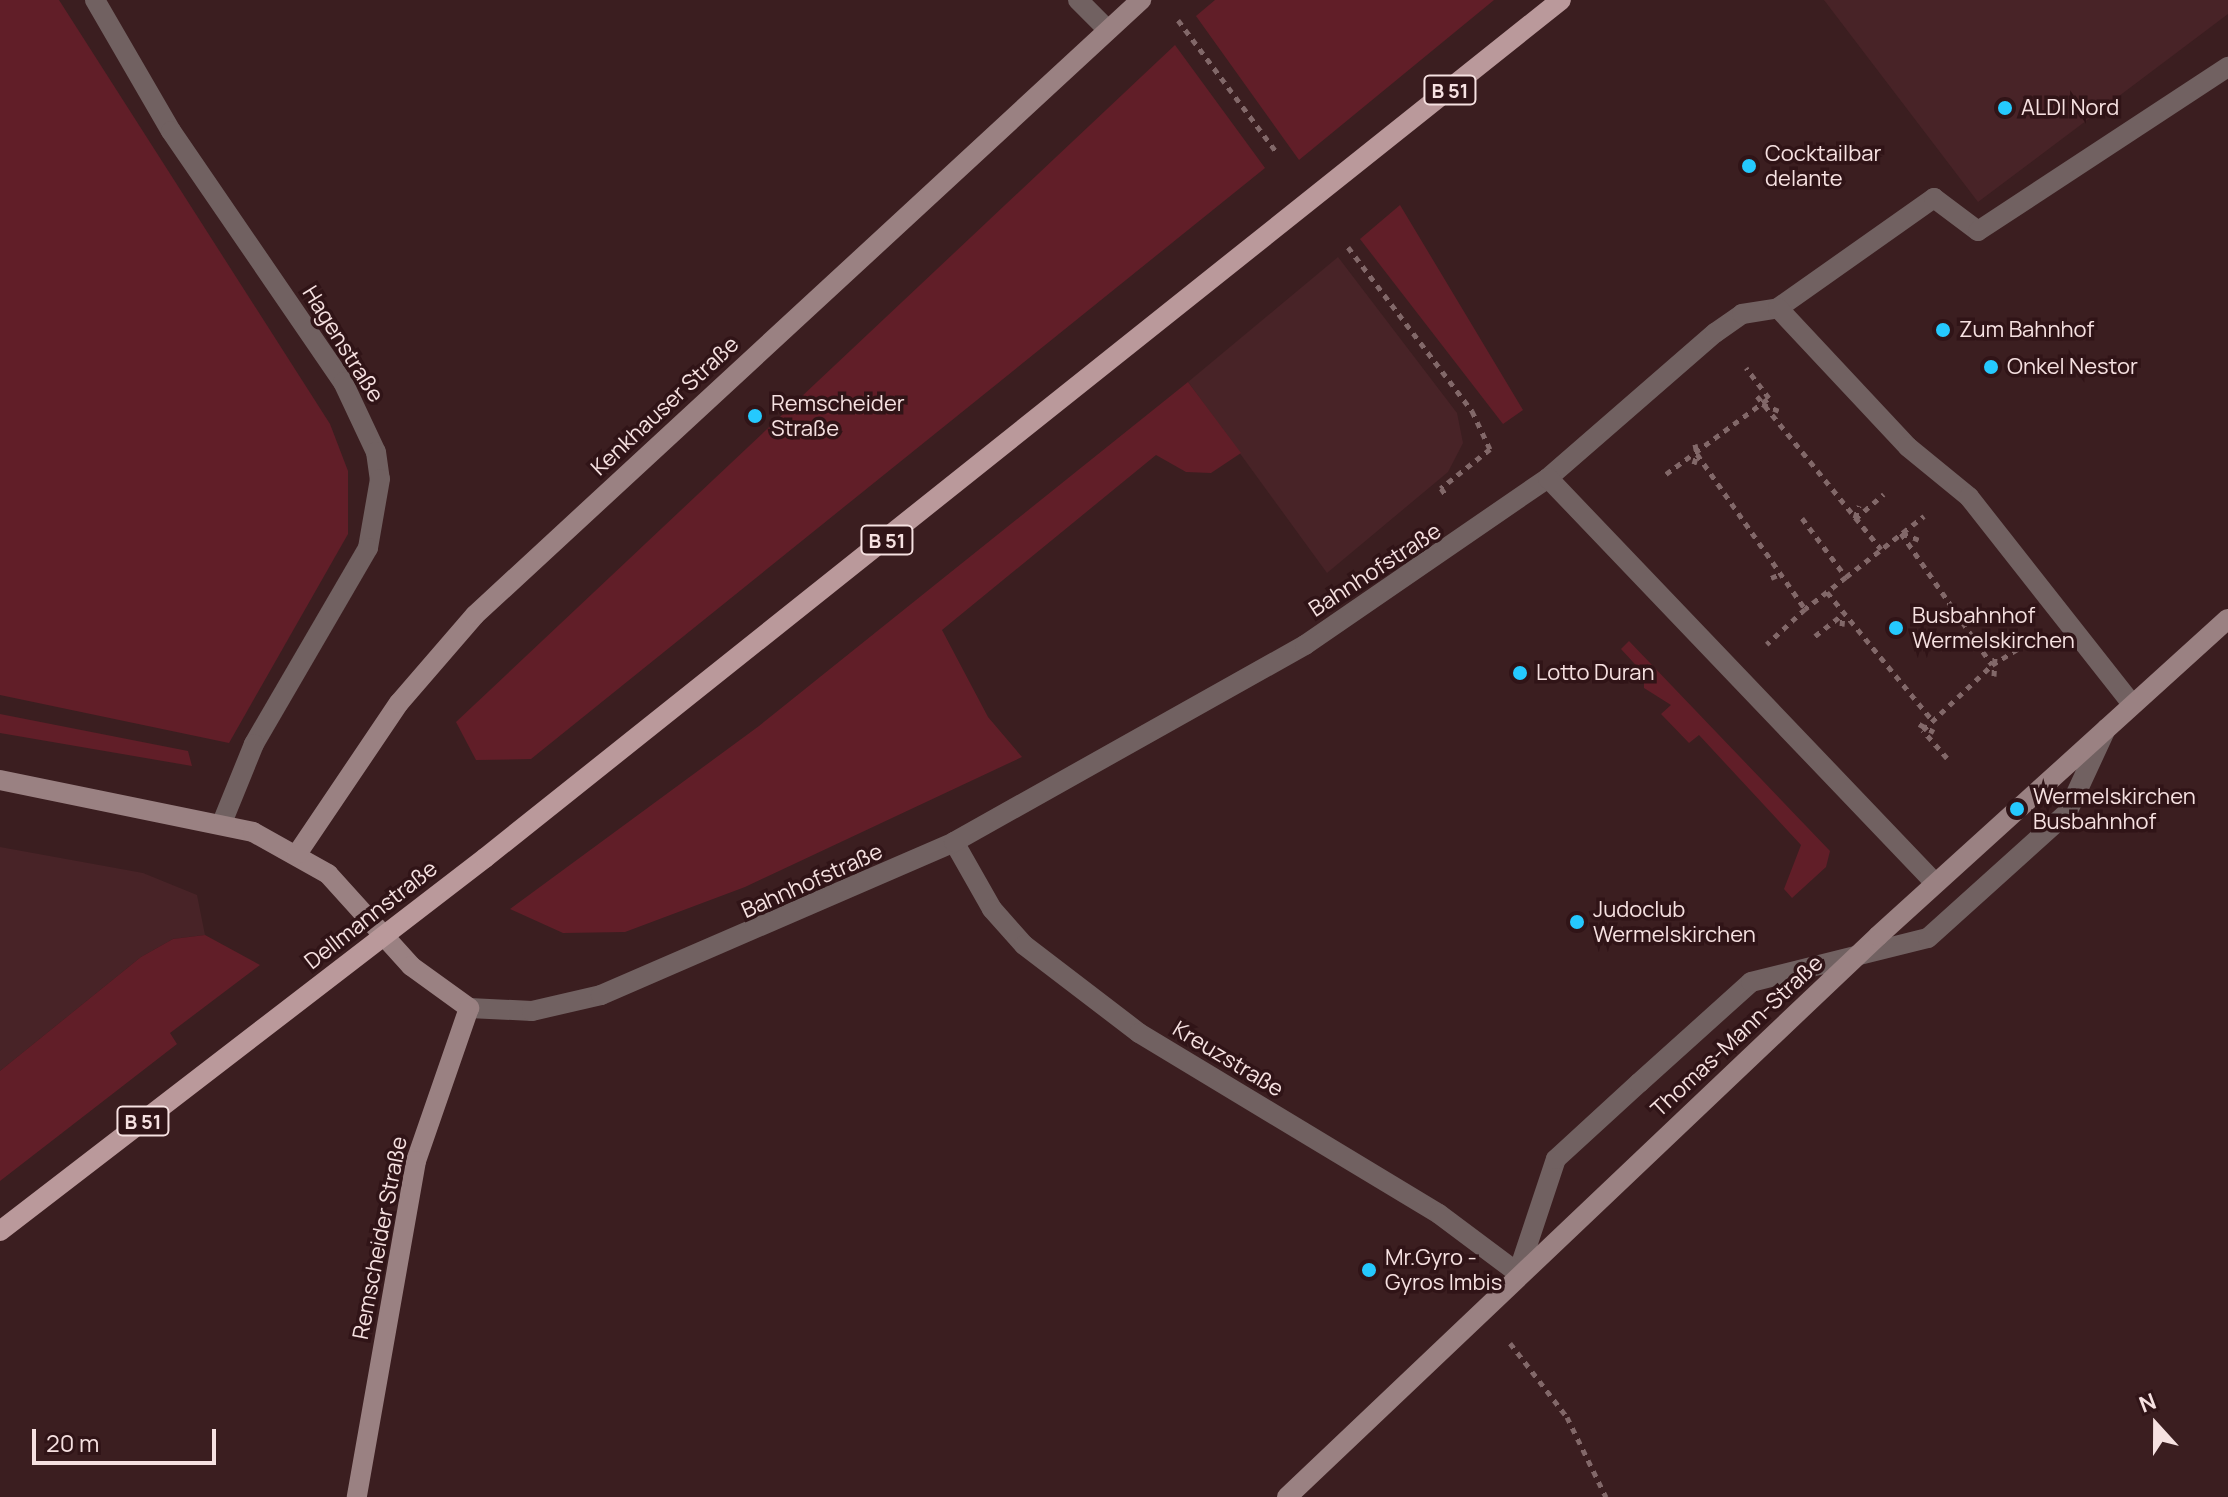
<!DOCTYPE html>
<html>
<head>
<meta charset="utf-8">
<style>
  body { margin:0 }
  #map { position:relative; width:2228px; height:1497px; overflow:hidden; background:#3b1e20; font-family:Manrope,sans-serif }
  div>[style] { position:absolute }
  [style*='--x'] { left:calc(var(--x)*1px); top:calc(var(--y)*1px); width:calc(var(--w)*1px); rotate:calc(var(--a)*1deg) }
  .built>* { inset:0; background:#482327 }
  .green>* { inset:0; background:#611e28 }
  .path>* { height:5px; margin-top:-2.5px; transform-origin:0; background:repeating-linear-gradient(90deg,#826869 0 6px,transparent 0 12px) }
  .lane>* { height:20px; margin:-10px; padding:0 10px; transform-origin:10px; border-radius:10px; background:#716161 }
  .street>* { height:20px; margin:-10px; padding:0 10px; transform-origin:10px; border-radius:10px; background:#716161 }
  .secondary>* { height:20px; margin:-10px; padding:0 10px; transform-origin:10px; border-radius:10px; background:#9a8182 }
  .primary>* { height:20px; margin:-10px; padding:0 10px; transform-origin:10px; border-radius:10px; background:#ba999b }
  .dots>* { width:22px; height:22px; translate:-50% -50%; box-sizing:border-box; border:4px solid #301417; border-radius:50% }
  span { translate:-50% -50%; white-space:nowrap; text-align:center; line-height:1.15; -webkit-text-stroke:7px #301417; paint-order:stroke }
  .shield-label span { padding:2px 6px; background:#301417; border:2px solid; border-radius:6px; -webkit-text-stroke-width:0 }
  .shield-label { font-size:20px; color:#f6e1e1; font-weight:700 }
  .poi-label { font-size:22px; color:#f6e1e1 }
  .left { translate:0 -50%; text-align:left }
  .street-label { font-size:22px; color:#f6e1e1 }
  .north { position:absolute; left:2116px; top:1385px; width:80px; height:80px; -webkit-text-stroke:6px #301417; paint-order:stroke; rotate:339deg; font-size:22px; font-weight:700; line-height:32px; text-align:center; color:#f6e1e1 }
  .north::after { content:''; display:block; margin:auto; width:28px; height:36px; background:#f6e1e1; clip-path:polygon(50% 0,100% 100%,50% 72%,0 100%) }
  .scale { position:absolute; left:32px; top:1429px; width:184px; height:36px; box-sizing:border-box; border:4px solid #f6e1e1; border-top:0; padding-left:10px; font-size:24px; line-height:28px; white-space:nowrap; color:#f6e1e1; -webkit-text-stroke:6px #301417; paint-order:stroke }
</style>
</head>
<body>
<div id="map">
  <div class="built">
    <i style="clip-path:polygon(1824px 0,2228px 0,2228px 14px,1978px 202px)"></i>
    <i style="clip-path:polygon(1338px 257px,1457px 413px,1463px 443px,1448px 472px,1327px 573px,1188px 382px)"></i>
    <i style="clip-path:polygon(0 847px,143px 873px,197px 895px,205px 935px,173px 939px,141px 957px,0 1071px)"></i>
  </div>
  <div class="green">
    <i style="clip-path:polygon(0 0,59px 0,330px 424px,348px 471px,348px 534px,229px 743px,0 695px)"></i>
    <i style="clip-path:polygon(1215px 0,1494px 0,1299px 160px,1196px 16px)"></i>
    <i style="clip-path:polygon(1175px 45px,1265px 168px,531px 759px,476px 760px,456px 722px)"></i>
    <i style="clip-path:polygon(1400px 205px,1523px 410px,1503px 424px,1360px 239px)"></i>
    <i style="clip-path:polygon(1188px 382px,1241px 453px,1211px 473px,1186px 472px,1156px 455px,942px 630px,988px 717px,1022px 757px,745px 887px,625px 932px,563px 933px,510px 909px,759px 726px)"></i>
    <i style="clip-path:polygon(1629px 641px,1830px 851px,1826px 867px,1792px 898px,1784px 889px,1801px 845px,1699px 735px,1689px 743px,1661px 714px,1671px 705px,1644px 688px,1644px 674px,1621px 649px)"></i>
    <i style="clip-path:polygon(0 714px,188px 751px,192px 766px,0 733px)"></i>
    <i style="clip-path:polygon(205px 935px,260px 965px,170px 1033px,177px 1044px,0 1181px,0 1071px,141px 957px,173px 939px)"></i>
  </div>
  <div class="path">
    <i style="--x:1178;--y:20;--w:167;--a:53.3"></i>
    <i style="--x:1348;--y:247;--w:206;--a:52.9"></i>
    <i style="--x:1472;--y:411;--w:42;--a:64.7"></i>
    <i style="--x:1490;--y:449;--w:63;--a:141.5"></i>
    <i style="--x:1441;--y:488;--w:11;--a:56"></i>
    <i style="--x:1757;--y:396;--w:197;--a:51"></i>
    <i style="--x:1762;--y:404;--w:18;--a:22"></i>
    <i style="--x:1695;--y:444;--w:10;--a:79"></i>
    <i style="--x:1694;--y:464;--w:10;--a:-73"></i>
    <i style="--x:1697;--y:454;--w:189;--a:55.1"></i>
    <i style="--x:1805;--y:609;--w:52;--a:137.4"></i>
    <i style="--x:1666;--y:474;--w:128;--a:-36.4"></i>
    <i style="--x:1769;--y:398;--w:38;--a:-127"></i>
    <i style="--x:1802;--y:518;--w:74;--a:53.3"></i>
    <i style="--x:1846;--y:577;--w:52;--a:142"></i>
    <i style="--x:1855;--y:518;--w:13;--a:-72"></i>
    <i style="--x:1855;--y:519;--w:38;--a:-41"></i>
    <i style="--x:1901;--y:533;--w:160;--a:55.4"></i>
    <i style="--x:1992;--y:665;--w:36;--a:-32"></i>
    <i style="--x:1902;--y:533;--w:18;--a:22"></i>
    <i style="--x:1846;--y:577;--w:99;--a:-38"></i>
    <i style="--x:1771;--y:578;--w:10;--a:-24"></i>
    <i style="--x:1827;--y:592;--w:167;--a:50.6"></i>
    <i style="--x:1842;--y:626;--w:12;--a:-85"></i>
    <i style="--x:1815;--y:636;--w:37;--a:-38"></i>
    <i style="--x:1994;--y:676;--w:22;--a:-87"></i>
    <i style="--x:1919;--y:724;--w:17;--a:28"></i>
    <i style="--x:1947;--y:758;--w:37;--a:-131"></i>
    <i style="--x:1923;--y:730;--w:95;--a:-43.3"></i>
    <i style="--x:1510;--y:1343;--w:93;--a:52.4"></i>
    <i style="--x:1567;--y:1417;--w:89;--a:64"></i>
  </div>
  <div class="lane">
    <i style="--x:1778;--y:308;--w:191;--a:-35.2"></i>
    <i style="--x:1934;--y:198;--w:55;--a:36.9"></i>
    <i style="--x:1978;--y:231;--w:299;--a:-33.3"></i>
    <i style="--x:1548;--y:478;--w:221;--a:-41"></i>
    <i style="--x:1715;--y:333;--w:33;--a:-35"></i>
    <i style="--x:1742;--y:314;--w:36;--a:-9"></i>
    <i style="--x:1778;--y:308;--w:190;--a:46.9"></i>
    <i style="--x:1908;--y:447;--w:79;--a:39.3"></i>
    <i style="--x:1969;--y:497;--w:263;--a:51.8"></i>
    <i style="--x:1518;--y:1273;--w:120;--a:-71.6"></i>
    <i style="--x:1556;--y:1159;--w:113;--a:-42.5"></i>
    <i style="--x:1639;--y:1083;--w:151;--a:-42"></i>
    <i style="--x:1751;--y:982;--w:182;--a:-14"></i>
    <i style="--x:1928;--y:938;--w:187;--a:-42"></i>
    <i style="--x:2067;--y:813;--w:93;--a:-65.1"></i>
  </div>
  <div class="street">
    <i style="--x:95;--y:0;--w:151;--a:59.9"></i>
    <i style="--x:171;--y:131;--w:304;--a:55.6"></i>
    <i style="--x:343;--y:382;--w:77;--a:64.8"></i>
    <i style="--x:376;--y:452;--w:27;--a:82"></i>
    <i style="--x:380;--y:479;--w:70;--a:99.9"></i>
    <i style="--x:368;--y:548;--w:227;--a:120.2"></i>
    <i style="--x:254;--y:744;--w:85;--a:112.1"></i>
    <i style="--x:1078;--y:0;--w:42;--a:45"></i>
    <i style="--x:954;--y:842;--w:77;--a:60.4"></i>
    <i style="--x:992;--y:909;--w:48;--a:48.4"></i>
    <i style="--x:1024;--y:945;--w:145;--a:37.4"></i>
    <i style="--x:1139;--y:1033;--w:350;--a:31.1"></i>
    <i style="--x:1439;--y:1214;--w:99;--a:36.8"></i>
    <i style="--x:469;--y:1008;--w:63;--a:2.7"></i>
    <i style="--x:532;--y:1011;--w:71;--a:-13.1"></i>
    <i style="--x:601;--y:995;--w:385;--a:-23.4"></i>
    <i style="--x:954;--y:842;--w:403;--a:-29.3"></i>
    <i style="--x:1305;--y:645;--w:295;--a:-34.5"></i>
    <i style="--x:1548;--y:478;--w:560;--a:46.3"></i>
  </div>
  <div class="secondary">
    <i style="--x:0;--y:780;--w:258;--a:11.6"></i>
    <i style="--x:253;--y:832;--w:86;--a:29.2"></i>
    <i style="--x:328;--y:874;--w:124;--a:47.9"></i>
    <i style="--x:411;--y:966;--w:72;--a:35.9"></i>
    <i style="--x:469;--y:1008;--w:162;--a:109.1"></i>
    <i style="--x:416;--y:1161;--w:341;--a:100"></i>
    <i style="--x:297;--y:854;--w:182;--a:-56"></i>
    <i style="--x:399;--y:703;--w:116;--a:-49.2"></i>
    <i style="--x:475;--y:615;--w:907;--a:-42.72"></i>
    <i style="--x:1287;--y:1497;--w:815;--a:-43.51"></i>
    <i style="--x:1878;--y:936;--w:472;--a:-42.2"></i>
  </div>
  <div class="primary">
    <i style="--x:0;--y:1231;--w:612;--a:-37.56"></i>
    <i style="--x:485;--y:858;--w:1376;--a:-38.57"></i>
  </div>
  <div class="dots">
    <i style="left:2005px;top:108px;background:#25c9fe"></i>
    <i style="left:1749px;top:166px;background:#25c9fe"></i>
    <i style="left:1943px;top:330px;background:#25c9fe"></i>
    <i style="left:1991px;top:367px;background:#25c9fe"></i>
    <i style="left:755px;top:416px;background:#25c9fe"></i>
    <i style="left:1896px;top:628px;background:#25c9fe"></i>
    <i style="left:1520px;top:673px;background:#25c9fe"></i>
    <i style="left:2017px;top:809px;background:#25c9fe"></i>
    <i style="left:1577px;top:922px;background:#25c9fe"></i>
    <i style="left:1369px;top:1270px;background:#25c9fe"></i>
  </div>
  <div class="shield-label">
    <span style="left:1450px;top:90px">B 51</span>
    <span style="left:887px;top:540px">B 51</span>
    <span style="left:143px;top:1121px">B 51</span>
  </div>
  <div class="poi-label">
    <span class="left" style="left:2021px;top:108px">ALDI Nord</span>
    <span class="left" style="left:1765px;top:166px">Cocktailbar<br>delante</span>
    <span class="left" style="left:1959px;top:330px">Zum Bahnhof</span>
    <span class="left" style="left:2007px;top:367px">Onkel Nestor</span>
    <span class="left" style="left:771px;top:416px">Remscheider<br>Straße</span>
    <span class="left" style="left:1912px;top:628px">Busbahnhof<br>Wermelskirchen</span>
    <span class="left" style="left:1536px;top:673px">Lotto Duran</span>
    <span class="left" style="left:2033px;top:809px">Wermelskirchen<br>Busbahnhof</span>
    <span class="left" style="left:1593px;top:922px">Judoclub<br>Wermelskirchen</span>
    <span class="left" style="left:1385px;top:1270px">Mr.Gyro -<br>Gyros Imbis</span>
  </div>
  <div class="street-label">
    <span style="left:343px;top:344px;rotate:58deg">Hagenstraße</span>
    <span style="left:665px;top:406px;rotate:-43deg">Kenkhauser Straße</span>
    <span style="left:1375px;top:570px;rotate:-33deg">Bahnhofstraße</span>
    <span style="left:812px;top:881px;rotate:-24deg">Bahnhofstraße</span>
    <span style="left:371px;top:915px;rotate:-38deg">Dellmannstraße</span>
    <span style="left:1737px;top:1036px;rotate:-43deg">Thomas-Mann-Straße</span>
    <span style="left:1228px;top:1059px;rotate:31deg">Kreuzstraße</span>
    <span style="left:380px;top:1238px;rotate:-79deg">Remscheider Straße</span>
  </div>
  <div class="north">N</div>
  <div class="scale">20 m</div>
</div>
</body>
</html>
